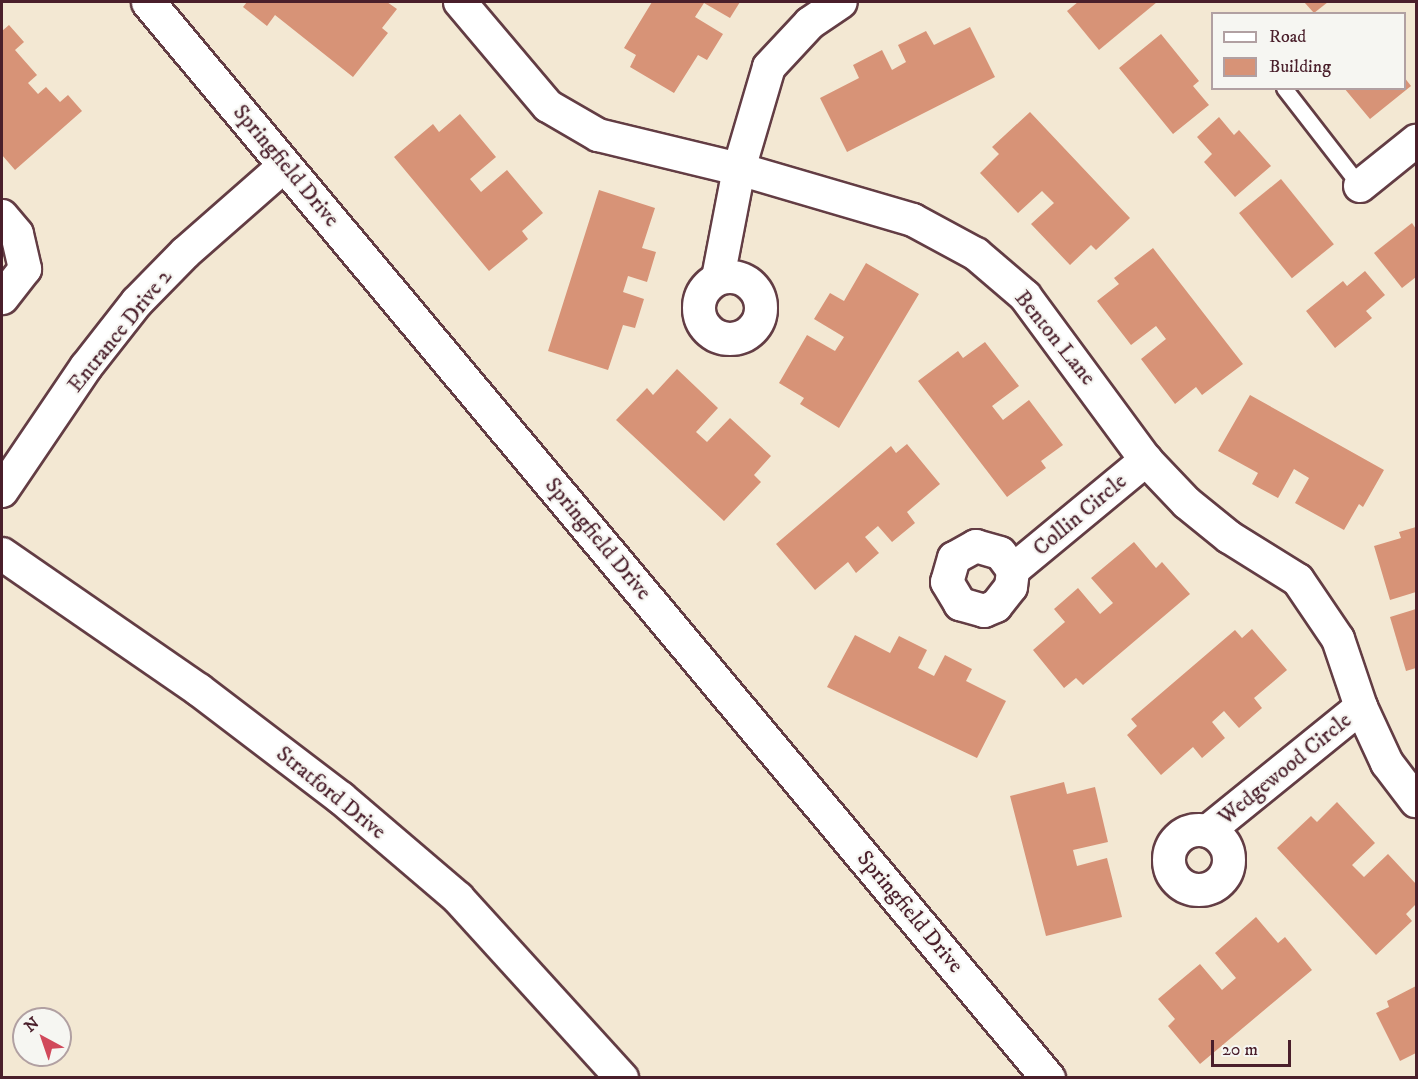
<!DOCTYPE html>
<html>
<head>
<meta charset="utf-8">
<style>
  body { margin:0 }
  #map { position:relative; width:1418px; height:1079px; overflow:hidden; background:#f3e8d3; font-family:"IM FELL DW Pica",serif }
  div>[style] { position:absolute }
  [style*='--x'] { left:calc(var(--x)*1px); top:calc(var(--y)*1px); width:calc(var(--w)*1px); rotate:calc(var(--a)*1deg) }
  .building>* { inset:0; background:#d79377; transform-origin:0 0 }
  .roads { filter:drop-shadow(2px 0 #633d44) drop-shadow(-2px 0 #633d44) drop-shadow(0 2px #633d44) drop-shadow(0 -2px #633d44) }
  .service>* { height:15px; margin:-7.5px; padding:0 7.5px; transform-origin:7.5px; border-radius:7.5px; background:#fff }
  .minor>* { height:32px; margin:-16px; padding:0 16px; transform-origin:16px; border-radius:16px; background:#fff }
  .minor>.ring { margin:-16px; padding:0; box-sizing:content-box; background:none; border:32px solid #fff; border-radius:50% }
  .tertiary>* { height:33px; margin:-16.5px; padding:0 16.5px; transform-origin:16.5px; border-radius:16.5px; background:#fff }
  span { translate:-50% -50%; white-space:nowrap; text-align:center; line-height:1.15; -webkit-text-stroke:4.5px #f6f6f2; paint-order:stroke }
  .street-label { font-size:22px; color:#4a1f2b }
  .frame { position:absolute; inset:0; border:3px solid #4a1f2b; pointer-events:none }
  .legend { position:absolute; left:1211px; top:12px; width:195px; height:78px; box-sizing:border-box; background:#f6f6f2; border:2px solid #b1a0a2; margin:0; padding:8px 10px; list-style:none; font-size:18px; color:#4a1f2b }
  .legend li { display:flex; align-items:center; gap:12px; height:30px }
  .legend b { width:30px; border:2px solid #b1a0a2 }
  .north { position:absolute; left:12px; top:1007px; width:60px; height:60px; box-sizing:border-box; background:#f6f6f2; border:2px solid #b1a0a2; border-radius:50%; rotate:320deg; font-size:16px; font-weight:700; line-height:24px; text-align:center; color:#4a1f2b }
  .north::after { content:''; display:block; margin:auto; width:21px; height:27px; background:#d1495b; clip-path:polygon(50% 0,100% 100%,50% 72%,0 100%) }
  .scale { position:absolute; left:1211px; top:1040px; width:80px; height:27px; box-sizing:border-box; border:3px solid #4a1f2b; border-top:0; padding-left:8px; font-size:18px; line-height:21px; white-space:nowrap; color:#4a1f2b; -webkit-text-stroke:4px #f6f6f2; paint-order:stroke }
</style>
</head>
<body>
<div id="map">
  <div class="building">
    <i style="clip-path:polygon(247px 2px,387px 2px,397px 9px,382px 28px,388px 33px,353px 77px,275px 15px,267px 26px,243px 7px)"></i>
    <i style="clip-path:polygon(652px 2px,740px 2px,730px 18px,704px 3px,695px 17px,723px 34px,707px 60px,698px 55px,674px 93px,630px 67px,636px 55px,624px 48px)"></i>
    <i style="clip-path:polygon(1078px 2px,1157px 2px,1099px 50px,1067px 11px)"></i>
    <i style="clip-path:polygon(1304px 2px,1328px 2px,1314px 13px)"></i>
    <i style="clip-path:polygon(9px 25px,24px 42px,15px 50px,37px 75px,28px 83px,38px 94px,46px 87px,60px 102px,68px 95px,82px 111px,15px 170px,2px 155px,2px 31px)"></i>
    <i style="clip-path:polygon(970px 27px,995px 77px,847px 152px,820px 98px,859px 78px,853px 65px,882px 50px,892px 70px,906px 62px,898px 45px,926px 31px,934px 45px)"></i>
    <i style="clip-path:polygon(1161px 34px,1199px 81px,1193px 86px,1209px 105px,1173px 134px,1119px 68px)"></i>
    <i style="clip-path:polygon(1404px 77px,1411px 86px,1370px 119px,1344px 88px,1404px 88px)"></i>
    <i style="clip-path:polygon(1030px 112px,1130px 218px,1096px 250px,1091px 245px,1070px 265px,1031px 224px,1054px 203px,1042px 191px,1018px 213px,980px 173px,999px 154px,992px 147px)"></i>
    <i style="clip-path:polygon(460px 114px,496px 157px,470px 179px,481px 192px,507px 170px,543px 213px,522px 231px,528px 239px,489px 271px,394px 157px,433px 124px,439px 132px)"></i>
    <i style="clip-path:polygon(1219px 117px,1234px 135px,1239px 130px,1271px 166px,1235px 197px,1204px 162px,1212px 154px,1197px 137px)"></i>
    <i style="left:1281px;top:179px;width:84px;height:54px;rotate:51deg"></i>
    <i style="clip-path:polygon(599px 190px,655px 208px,642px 248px,656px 252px,647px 282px,628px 276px,623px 292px,644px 299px,635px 328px,623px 325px,608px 370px,548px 351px)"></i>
    <i style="clip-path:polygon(1412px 223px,1416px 229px,1416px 277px,1402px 288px,1374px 253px)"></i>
    <i style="clip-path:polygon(1153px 248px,1243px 364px,1202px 395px,1196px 387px,1175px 404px,1141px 359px,1166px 339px,1156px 326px,1131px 345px,1097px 301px,1119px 284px,1114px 278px)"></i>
    <i style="clip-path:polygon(866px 263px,919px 294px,839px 428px,800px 404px,804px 398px,779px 383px,807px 335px,835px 351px,844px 337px,814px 319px,830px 293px,844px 301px)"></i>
    <i style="clip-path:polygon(1365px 271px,1385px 295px,1366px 311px,1372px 318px,1335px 348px,1306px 311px,1343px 281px,1347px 286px)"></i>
    <i style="clip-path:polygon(985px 342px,1019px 386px,992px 406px,1003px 420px,1029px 400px,1063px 445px,1041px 461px,1046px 468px,1007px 497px,918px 381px,958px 351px,963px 358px)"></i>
    <i style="clip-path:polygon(677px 369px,718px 408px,696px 432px,707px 442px,730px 418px,771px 456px,754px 475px,761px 482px,724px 521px,616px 420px,647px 388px,653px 395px)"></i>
    <i style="clip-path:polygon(1250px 395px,1384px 470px,1363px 507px,1359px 504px,1344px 530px,1295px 503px,1309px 478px,1294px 469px,1278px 498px,1252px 484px,1258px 473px,1218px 451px)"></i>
    <i style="clip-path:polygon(907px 444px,940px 484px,907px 512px,915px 523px,892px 542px,878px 526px,865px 537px,879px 553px,856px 573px,848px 562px,815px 590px,776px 544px,891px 446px,896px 453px)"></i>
    <i style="clip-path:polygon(1416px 527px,1416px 592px,1390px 600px,1374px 546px,1401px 538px,1399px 532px)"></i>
    <i style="clip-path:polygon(1134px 542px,1156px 568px,1162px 562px,1190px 594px,1083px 685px,1076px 678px,1064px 688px,1033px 650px,1065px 622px,1054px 609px,1078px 588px,1100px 614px,1113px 603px,1091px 578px)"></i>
    <i style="clip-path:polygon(1416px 609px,1416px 668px,1406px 671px,1390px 617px)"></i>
    <i style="clip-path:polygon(1252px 629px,1287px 670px,1254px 698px,1262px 708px,1239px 728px,1224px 711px,1212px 722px,1225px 738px,1202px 758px,1193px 747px,1161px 775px,1127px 735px,1137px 726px,1131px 719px,1235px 630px,1242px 638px)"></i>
    <i style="clip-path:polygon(855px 635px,890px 653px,899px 636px,927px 650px,918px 668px,934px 676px,945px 655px,972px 669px,966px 681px,1006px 701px,977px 758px,827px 687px)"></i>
    <i style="clip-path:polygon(1064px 782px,1067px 794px,1095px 787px,1108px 842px,1073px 850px,1077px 866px,1107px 858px,1122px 917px,1046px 936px,1010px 796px)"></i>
    <i style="clip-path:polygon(1337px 802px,1375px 843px,1352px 865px,1364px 877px,1388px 854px,1416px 884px,1416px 904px,1406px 914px,1412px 921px,1376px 955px,1277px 848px,1311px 816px,1317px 822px)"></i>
    <i style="clip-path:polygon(1256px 917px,1278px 943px,1285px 937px,1312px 970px,1200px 1064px,1168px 1026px,1175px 1019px,1158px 999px,1200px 964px,1222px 990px,1236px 978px,1215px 953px)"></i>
    <i style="clip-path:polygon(1416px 986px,1416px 1053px,1400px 1061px,1376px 1013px,1389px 1007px,1387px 1001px)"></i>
  </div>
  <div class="roads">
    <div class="service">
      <i style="--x:1284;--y:88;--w:124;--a:52.2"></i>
    </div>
    <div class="minor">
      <i style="--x:460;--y:2;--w:136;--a:49.8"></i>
      <i style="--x:548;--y:106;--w:58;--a:30.1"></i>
      <i style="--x:598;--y:135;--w:145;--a:13.6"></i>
      <i style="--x:739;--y:169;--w:181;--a:16.3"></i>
      <i style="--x:913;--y:220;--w:72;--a:28.4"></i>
      <i style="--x:976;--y:254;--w:65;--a:40.6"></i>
      <i style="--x:1025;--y:296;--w:204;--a:53.6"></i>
      <i style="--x:1146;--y:460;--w:59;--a:46.4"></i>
      <i style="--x:1187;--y:503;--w:54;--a:39"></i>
      <i style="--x:1229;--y:537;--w:81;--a:31.9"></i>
      <i style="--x:1298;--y:580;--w:71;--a:55.9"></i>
      <i style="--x:1338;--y:639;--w:72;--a:71.3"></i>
      <i style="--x:1361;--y:707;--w:62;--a:65.1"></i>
      <i style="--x:1387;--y:763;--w:48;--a:52.7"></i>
      <i style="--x:1360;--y:186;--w:72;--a:-38.8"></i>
      <i style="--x:2;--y:216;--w:23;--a:50"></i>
      <i style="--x:17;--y:234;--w:36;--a:77"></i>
      <i style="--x:25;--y:269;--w:37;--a:128"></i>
      <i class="ring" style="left:699px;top:277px;width:30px;height:30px"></i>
      <i style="--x:718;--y:278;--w:111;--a:-79.1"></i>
      <i style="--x:739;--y:169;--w:106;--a:-73.6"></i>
      <i style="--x:769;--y:67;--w:60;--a:-47"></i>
      <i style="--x:810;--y:23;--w:37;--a:-34"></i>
      <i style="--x:2;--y:491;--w:150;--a:-55.9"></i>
      <i style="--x:86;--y:367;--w:83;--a:-51.9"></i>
      <i style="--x:137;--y:302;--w:69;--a:-45.6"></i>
      <i style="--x:185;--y:253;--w:133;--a:-41.3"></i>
      <i style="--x:2;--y:554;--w:239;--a:34.6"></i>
      <i style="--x:199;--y:690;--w:178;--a:37.3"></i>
      <i style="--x:341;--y:798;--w:154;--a:40.5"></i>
      <i style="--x:458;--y:898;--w:244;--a:47.7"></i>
      <i style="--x:1013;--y:570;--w:21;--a:-127"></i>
      <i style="--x:1000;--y:553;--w:25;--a:-164"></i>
      <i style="--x:976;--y:546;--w:25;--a:151"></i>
      <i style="--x:954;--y:558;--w:25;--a:106"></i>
      <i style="--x:947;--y:582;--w:26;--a:59"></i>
      <i style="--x:960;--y:604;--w:25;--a:16"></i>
      <i style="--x:984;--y:611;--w:13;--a:-23"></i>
      <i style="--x:996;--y:606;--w:24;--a:-52"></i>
      <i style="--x:1011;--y:587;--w:17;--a:-83"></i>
      <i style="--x:1013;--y:570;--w:173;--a:-39.6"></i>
      <i class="ring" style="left:1169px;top:830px;width:28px;height:28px"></i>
      <i style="--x:1208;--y:831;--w:197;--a:-39"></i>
    </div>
    <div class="tertiary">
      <i style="--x:148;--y:2;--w:1403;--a:50.09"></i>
    </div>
  </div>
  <div class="street-label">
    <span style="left:286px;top:166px;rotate:50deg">Springfield Drive</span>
    <span style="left:120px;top:331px;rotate:-51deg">Entrance Drive 2</span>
    <span style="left:1055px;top:338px;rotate:51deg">Benton Lane</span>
    <span style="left:1080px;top:515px;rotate:-40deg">Collin Circle</span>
    <span style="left:598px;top:539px;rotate:50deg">Springfield Drive</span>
    <span style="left:1285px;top:769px;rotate:-39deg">Wedgewood Circle</span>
    <span style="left:331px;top:793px;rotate:39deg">Stratford Drive</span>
    <span style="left:910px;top:912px;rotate:50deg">Springfield Drive</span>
  </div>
  <div class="frame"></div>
  <ul class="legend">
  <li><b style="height:8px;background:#fff"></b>Road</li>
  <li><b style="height:16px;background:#d79377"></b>Building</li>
  </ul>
  <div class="north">N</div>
  <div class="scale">20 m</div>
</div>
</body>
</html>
